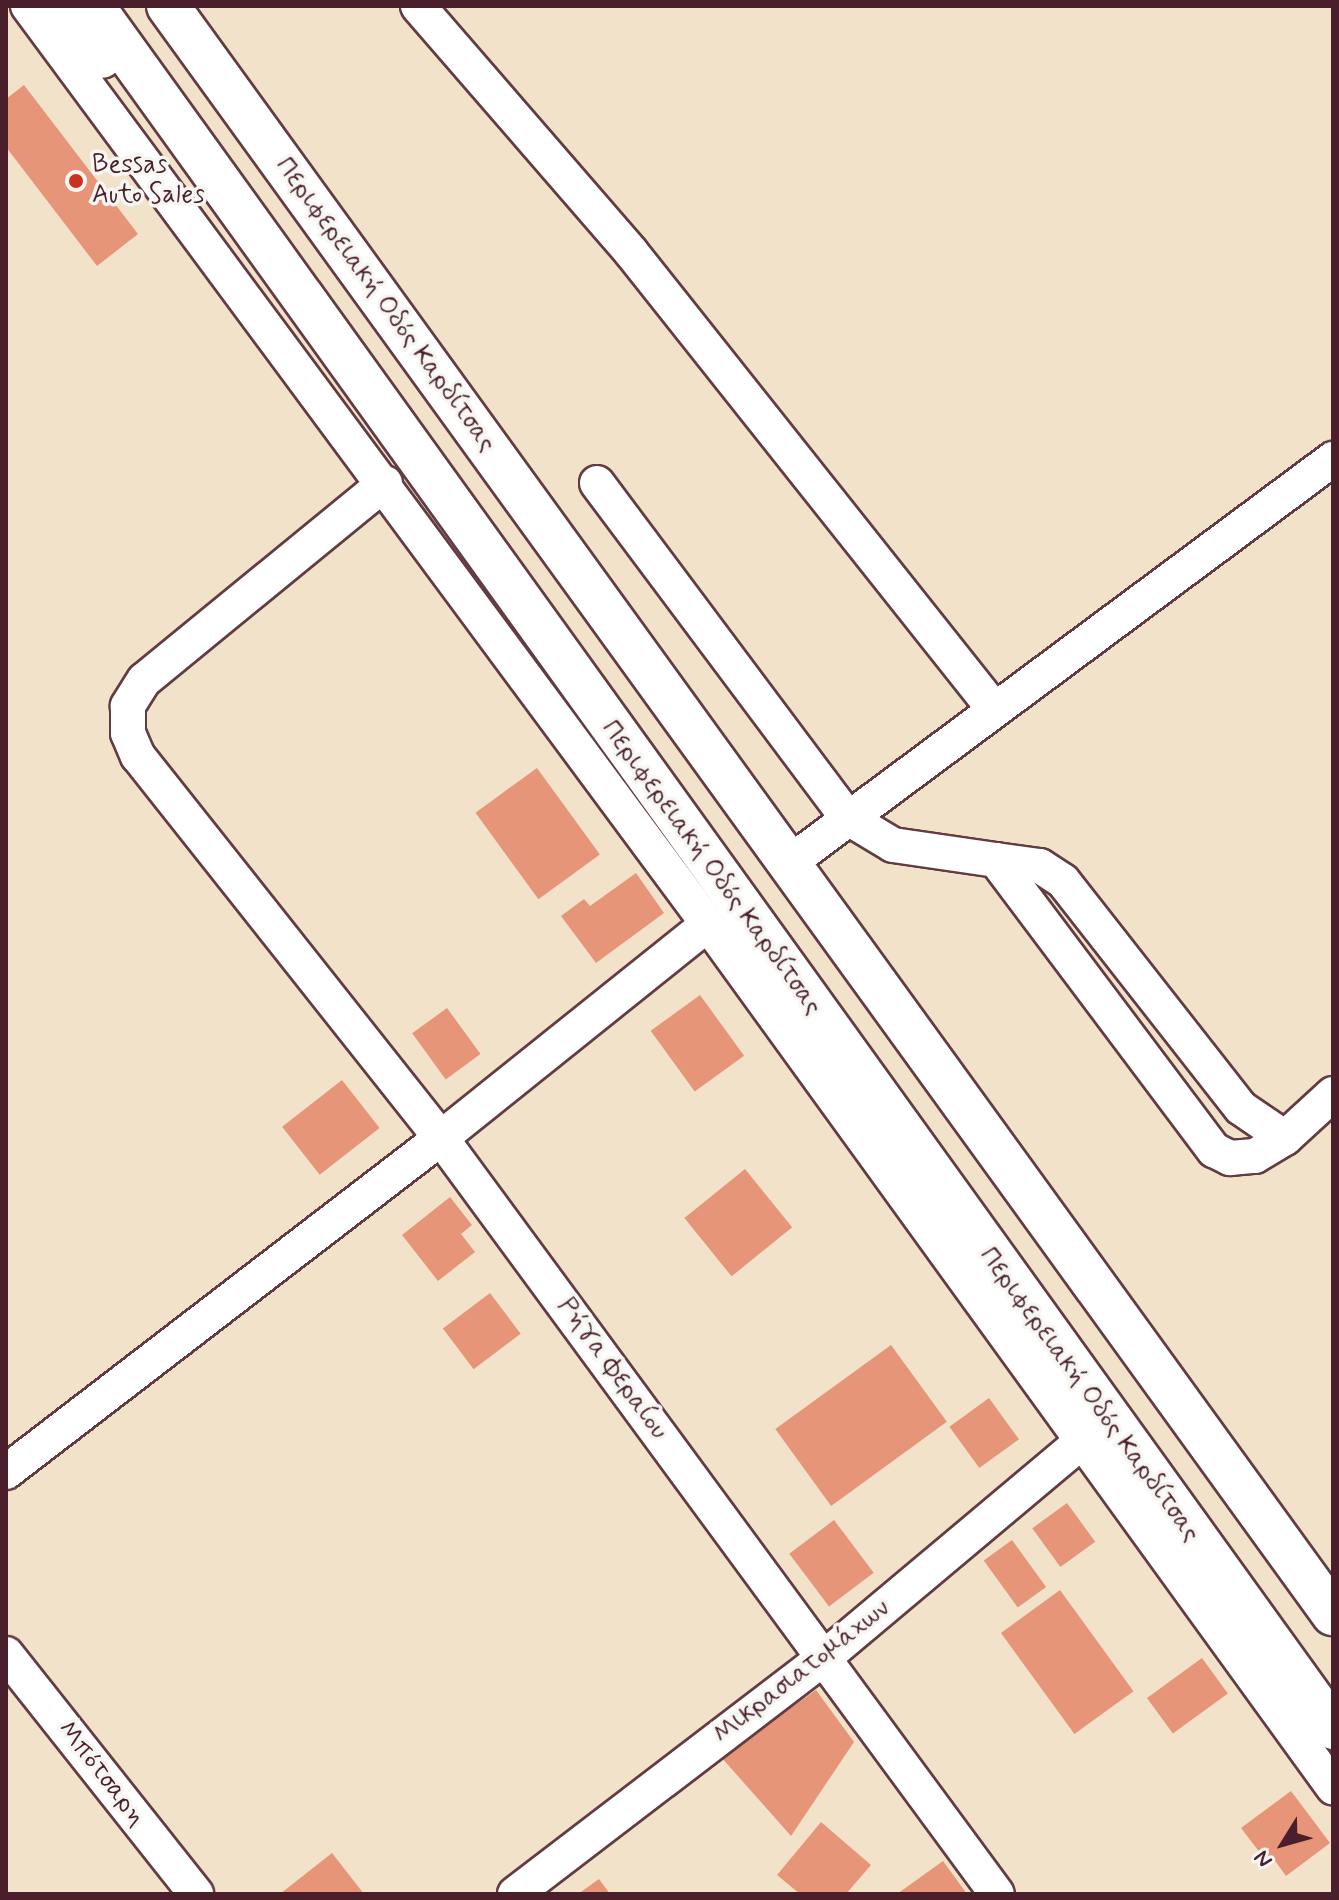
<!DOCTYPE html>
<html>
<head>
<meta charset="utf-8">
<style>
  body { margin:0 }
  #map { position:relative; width:1339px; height:1900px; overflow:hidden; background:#f3e2ca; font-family:Mynerve,sans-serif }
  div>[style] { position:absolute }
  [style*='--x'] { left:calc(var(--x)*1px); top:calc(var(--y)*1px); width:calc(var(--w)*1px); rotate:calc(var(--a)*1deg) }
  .building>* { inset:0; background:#e79579; transform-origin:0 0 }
  .roads { filter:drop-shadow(2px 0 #633c43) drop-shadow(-2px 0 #633c43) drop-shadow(0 2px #633c43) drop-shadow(0 -2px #633c43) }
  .minor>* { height:34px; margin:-17px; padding:0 17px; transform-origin:17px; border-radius:17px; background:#fff }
  .major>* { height:42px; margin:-21px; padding:0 21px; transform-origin:21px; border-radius:21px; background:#fff }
  .dots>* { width:22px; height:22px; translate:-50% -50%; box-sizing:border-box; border:4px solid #f6f6f2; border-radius:50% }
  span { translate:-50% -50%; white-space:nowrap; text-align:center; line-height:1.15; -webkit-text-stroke:7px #f6f6f2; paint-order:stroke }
  .poi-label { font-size:26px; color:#4a1f2b }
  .left { translate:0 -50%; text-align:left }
  .street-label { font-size:26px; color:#4a1f2b }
  .frame { position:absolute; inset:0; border:8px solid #4a1f2b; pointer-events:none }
  .north { position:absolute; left:1243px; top:1804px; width:80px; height:80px; -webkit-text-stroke:6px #f6f6f2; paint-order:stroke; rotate:233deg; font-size:22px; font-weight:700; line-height:32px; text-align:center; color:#4a1f2b }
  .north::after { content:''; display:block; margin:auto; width:28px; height:36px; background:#4a1f2b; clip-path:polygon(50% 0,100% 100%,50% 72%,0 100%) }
</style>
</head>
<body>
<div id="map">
  <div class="building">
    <i style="clip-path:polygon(24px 85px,138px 234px,97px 266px,6px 147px,6px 99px)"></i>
    <i style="left:537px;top:768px;width:107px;height:76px;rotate:54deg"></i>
    <i style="clip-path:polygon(636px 873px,664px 913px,596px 963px,561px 916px,584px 899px,590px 906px)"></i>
    <i style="left:700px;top:995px;width:75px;height:61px;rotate:54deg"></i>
    <i style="left:447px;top:1008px;width:57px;height:43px;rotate:54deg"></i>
    <i style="left:342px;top:1080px;width:61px;height:76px;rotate:52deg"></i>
    <i style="left:745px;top:1169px;width:75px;height:78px;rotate:51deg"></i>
    <i style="clip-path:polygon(450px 1197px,472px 1225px,461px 1234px,475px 1252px,438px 1281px,402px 1235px)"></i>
    <i style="left:490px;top:1293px;width:51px;height:59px;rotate:53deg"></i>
    <i style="left:891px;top:1345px;width:95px;height:143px;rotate:54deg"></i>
    <i style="left:989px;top:1398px;width:51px;height:49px;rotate:54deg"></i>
    <i style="left:1067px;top:1503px;width:48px;height:43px;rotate:54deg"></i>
    <i style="left:834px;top:1520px;width:66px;height:56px;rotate:53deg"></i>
    <i style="left:1012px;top:1540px;width:58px;height:35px;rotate:54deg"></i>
    <i style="left:1060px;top:1590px;width:125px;height:73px;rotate:54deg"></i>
    <i style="left:1202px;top:1658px;width:44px;height:68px;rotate:54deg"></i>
    <i style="clip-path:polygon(816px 1690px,854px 1742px,791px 1836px,721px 1757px)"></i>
    <i style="clip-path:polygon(1291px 1791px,1330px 1843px,1286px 1876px,1273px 1858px,1267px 1862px,1241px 1828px)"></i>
    <i style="clip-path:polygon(821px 1822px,871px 1865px,846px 1894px,800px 1894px,777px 1875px)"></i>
    <i style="clip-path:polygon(332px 1853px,364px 1894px,280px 1894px)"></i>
    <i style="clip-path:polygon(943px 1861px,967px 1894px,897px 1894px)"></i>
    <i style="clip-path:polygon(599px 1879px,610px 1894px,578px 1894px)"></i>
  </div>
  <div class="roads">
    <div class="minor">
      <i style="--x:28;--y:6;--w:1142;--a:53.47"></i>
      <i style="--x:708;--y:924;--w:1066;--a:54.09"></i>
      <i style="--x:418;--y:6;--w:325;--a:49.1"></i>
      <i style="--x:631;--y:252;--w:584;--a:51.54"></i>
      <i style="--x:385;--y:483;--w:311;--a:140.7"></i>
      <i style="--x:144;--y:680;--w:31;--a:122"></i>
      <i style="--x:128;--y:706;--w:27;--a:90"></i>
      <i style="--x:128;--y:733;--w:25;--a:67"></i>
      <i style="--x:138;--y:756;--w:488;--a:51.6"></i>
      <i style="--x:441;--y:1138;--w:938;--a:53.67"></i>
      <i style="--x:597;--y:483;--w:419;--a:53.2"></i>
      <i style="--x:848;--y:818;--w:52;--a:31"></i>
      <i style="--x:893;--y:845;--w:104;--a:8.3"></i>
      <i style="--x:996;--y:860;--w:363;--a:53.1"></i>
      <i style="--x:1214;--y:1150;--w:18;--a:27"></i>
      <i style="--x:1230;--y:1158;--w:25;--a:-5"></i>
      <i style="--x:1255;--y:1156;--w:35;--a:-31"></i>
      <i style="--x:1285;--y:1138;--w:65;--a:-42.5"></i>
      <i style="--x:996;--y:860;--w:44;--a:7.8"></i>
      <i style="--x:1040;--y:866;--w:27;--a:33"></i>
      <i style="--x:1063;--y:881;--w:288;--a:51.9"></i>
      <i style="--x:1241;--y:1108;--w:53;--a:34.3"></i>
      <i style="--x:789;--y:863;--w:678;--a:-36.6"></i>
      <i style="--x:6;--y:1472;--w:548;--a:-37.52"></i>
      <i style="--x:441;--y:1138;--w:342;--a:-38.7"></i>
      <i style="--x:6;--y:1654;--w:306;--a:51.6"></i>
      <i style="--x:515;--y:1894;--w:390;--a:-37.4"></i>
      <i style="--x:825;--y:1657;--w:334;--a:-40"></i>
    </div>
    <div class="major">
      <i style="--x:58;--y:6;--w:67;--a:49.2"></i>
      <i style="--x:93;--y:6;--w:2122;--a:54.24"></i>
      <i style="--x:168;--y:6;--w:1986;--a:54.08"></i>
    </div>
  </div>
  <div class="dots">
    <i style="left:76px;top:181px;background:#c8321e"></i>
  </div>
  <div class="poi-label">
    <span class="left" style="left:92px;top:181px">Bessas<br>Auto Sales</span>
  </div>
  <div class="street-label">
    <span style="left:385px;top:305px;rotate:54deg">Περιφερειακή Οδός Καρδίτσας</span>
    <span style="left:711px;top:868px;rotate:54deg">Περιφερειακή Οδός Καρδίτσας</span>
    <span style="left:612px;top:1369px;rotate:54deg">Ρήγα Φεραίου</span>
    <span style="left:1089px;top:1395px;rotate:54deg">Περιφερειακή Οδός Καρδίτσας</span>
    <span style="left:802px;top:1672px;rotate:-38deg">Μικρασιατομάχων</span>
    <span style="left:101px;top:1774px;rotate:52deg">Μπότσαρη</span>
  </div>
  <div class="frame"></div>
  <div class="north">N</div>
</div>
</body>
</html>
